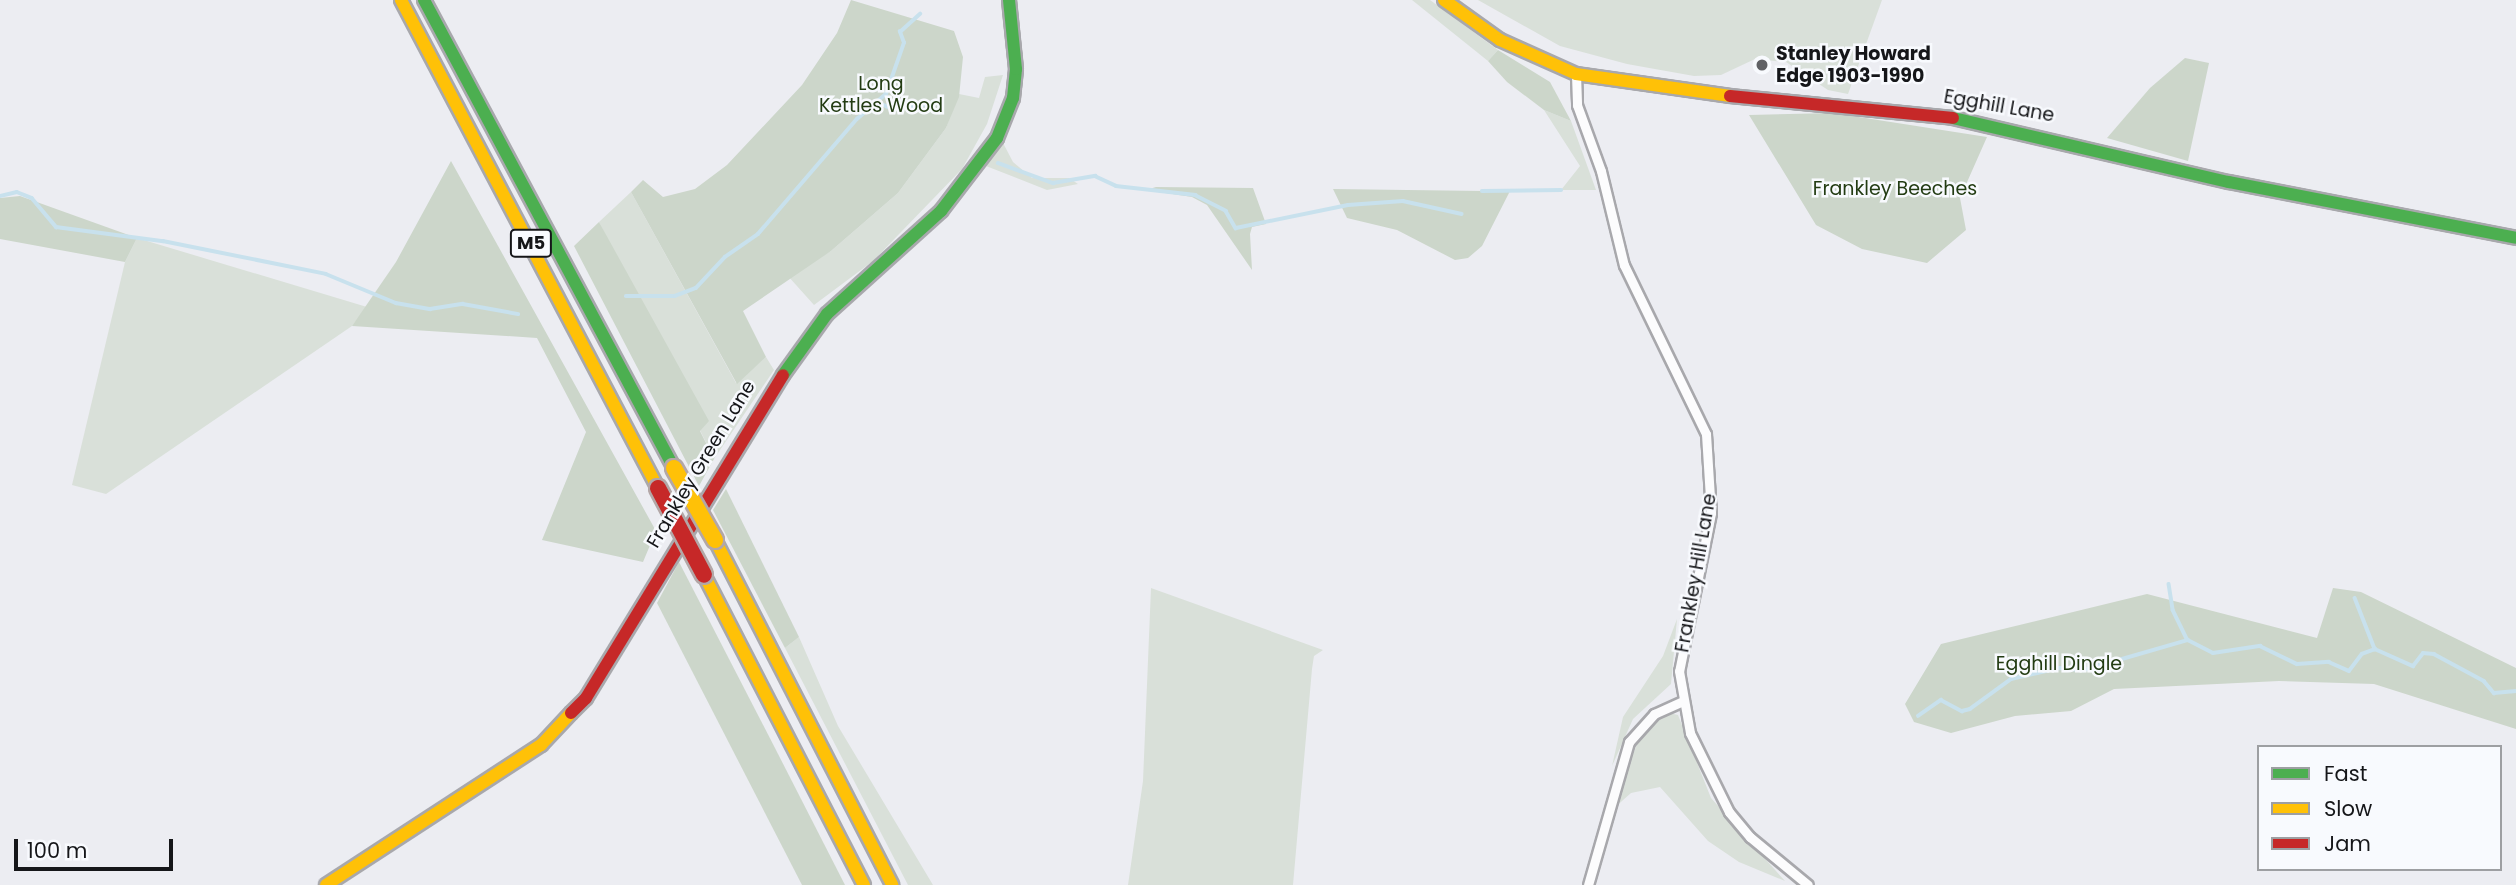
<!DOCTYPE html>
<html>
<head>
<meta charset="utf-8">
<style>
  body { margin:0 }
  #map { position:relative; width:2516px; height:885px; overflow:hidden; background:#ecedf2; font-family:Poppins,sans-serif }
  div>[style] { position:absolute }
  [style*='--x'] { left:calc(var(--x)*1px); top:calc(var(--y)*1px); width:calc(var(--w)*1px); rotate:calc(var(--a)*1deg) }
  .green>* { inset:0; background:#d9e0d9 }
  .forest>* { inset:0; background:#ccd6ca }
  .stream>* { height:3.5px; margin:-1.75px; padding:0 1.75px; transform-origin:1.75px; border-radius:1.75px; background:#c8e1ed }
  .roads { filter:drop-shadow(2px 0 #a8a8ac) drop-shadow(-2px 0 #a8a8ac) drop-shadow(0 2px #a8a8ac) drop-shadow(0 -2px #a8a8ac) }
  .street>* { height:9px; margin:-4.5px; padding:0 4.5px; transform-origin:4.5px; border-radius:4.5px; background:#fcfcfd }
  .fast>* { height:12px; margin:-6px; padding:0 6px; transform-origin:6px; border-radius:6px; background:#4caf50 }
  .slow>* { height:12px; margin:-6px; padding:0 6px; transform-origin:6px; border-radius:6px; background:#ffc107 }
  .jam>* { height:12px; margin:-6px; padding:0 6px; transform-origin:6px; border-radius:6px; background:#c62828 }
  .bridges { filter:drop-shadow(2px 0 #b3a7a7) drop-shadow(-2px 0 #b3a7a7) drop-shadow(0 2px #b3a7a7) drop-shadow(0 -2px #b3a7a7) }
  .slow-bridge>* { height:16px; margin:-8px; padding:0 8px; transform-origin:8px; border-radius:8px; background:#ffc107 }
  .jam-bridge>* { height:16px; margin:-8px; padding:0 8px; transform-origin:8px; border-radius:8px; background:#c62828 }
  .dots>* { width:19px; height:19px; translate:-50% -50%; box-sizing:border-box; border:4px solid #f8fafe; border-radius:50% }
  span { translate:-50% -50%; white-space:nowrap; text-align:center; line-height:1.15; -webkit-text-stroke:5px #f8fafe; paint-order:stroke }
  .shield-label span { padding:2px 5px; background:#f8fafe; border:2px solid; border-radius:5px; -webkit-text-stroke-width:0 }
  .shield-label { font-size:18px; color:#151619; font-weight:700 }
  .poi-label { font-size:19px; color:#151619; font-weight:700 }
  .left { translate:0 -50%; text-align:left }
  .park-label { font-size:19px; color:#233c13 }
  .street-label { font-size:19px; color:#151619 }
  .legend { position:absolute; left:2257px; top:745px; width:245px; height:126px; box-sizing:border-box; background:#f8fafe; border:2px solid #9d9fa2; margin:0; padding:9px 12px; list-style:none; font-size:21px; color:#151619 }
  .legend li { display:flex; align-items:center; gap:14px; height:35px }
  .legend b { width:35px; border:2px solid #9d9fa2 }
  .scale { position:absolute; left:14px; top:839px; width:159px; height:32px; box-sizing:border-box; border:4px solid #151619; border-top:0; padding-left:9px; font-size:21px; line-height:24px; white-space:nowrap; color:#151619; -webkit-text-stroke:5px #f8fafe; paint-order:stroke }
</style>
</head>
<body>
<div id="map">
  <div class="green">
    <i style="clip-path:polygon(1412px 0,1430px 0,1498px 50px,1488px 61px)"></i>
    <i style="clip-path:polygon(1478px 0,1882px 0,1848px 94px,1828px 90px,1786px 62px,1755px 59px,1721px 75px,1694px 76px,1627px 64px,1560px 46px)"></i>
    <i style="clip-path:polygon(1003px 75px,987px 124px,962px 169px,873px 261px,814px 305px,788px 276px,831px 251px,898px 193px,946px 128px,959px 94px,979px 98px,985px 77px)"></i>
    <i style="clip-path:polygon(1544px 110px,1571px 121px,1596px 190px,1561px 190px,1580px 166px)"></i>
    <i style="clip-path:polygon(1002px 141px,1013px 162px,1032px 178px,1069px 178px,1078px 184px,1047px 190px,986px 166px)"></i>
    <i style="clip-path:polygon(631px 192px,736px 383px,766px 357px,774px 370px,714px 459px,599px 222px)"></i>
    <i style="clip-path:polygon(137px 238px,367px 307px,352px 326px,106px 494px,72px 485px,125px 262px)"></i>
    <i style="clip-path:polygon(1151px 588px,1323px 650px,1314px 656px,1312px 669px,1293px 885px,1128px 885px,1143px 781px)"></i>
    <i style="clip-path:polygon(1677px 619px,1671px 684px,1633px 719px,1612px 766px,1623px 717px,1663px 656px)"></i>
    <i style="clip-path:polygon(799px 637px,838px 726px,933px 885px,908px 885px,785px 648px)"></i>
    <i style="clip-path:polygon(1665px 712px,1678px 715px,1711px 798px,1785px 881px,1739px 862px,1708px 841px,1660px 787px,1631px 793px,1613px 809px,1639px 738px)"></i>
  </div>
  <div class="forest">
    <i style="clip-path:polygon(851px 0,954px 31px,963px 57px,959px 97px,946px 128px,898px 193px,831px 251px,743px 311px,766px 357px,737px 384px,631px 192px,643px 180px,663px 197px,695px 189px,727px 165px,802px 85px,837px 33px)"></i>
    <i style="clip-path:polygon(1498px 50px,1550px 82px,1571px 121px,1544px 110px,1507px 82px,1488px 61px)"></i>
    <i style="clip-path:polygon(2185px 58px,2209px 63px,2188px 161px,2107px 138px,2150px 88px)"></i>
    <i style="clip-path:polygon(1833px 113px,1987px 137px,1960px 198px,1966px 230px,1927px 263px,1862px 249px,1816px 225px,1749px 115px)"></i>
    <i style="clip-path:polygon(451px 161px,656px 531px,643px 562px,542px 540px,586px 432px,537px 338px,352px 326px,396px 262px)"></i>
    <i style="clip-path:polygon(1156px 187px,1253px 188px,1266px 224px,1252px 227px,1250px 234px,1252px 270px,1207px 205px,1192px 197px,1146px 190px)"></i>
    <i style="clip-path:polygon(1333px 189px,1482px 191px,1510px 191px,1482px 246px,1468px 258px,1455px 260px,1397px 230px,1347px 218px)"></i>
    <i style="clip-path:polygon(20px 196px,137px 238px,125px 262px,0 239px,0 198px)"></i>
    <i style="clip-path:polygon(599px 222px,709px 421px,700px 431px,714px 459px,699px 486px,574px 246px)"></i>
    <i style="clip-path:polygon(726px 489px,799px 637px,785px 648px,713px 510px)"></i>
    <i style="clip-path:polygon(679px 562px,776px 750px,845px 885px,802px 885px,657px 603px)"></i>
    <i style="clip-path:polygon(2333px 588px,2361px 592px,2516px 668px,2516px 729px,2374px 684px,2279px 681px,2114px 689px,2071px 711px,2015px 716px,1951px 733px,1914px 722px,1905px 704px,1941px 644px,2147px 594px,2317px 638px)"></i>
  </div>
  <div class="stream">
    <i style="--x:877;--y:102;--w:17;--a:24"></i>
    <i style="--x:893;--y:109;--w:44;--a:-7.8"></i>
    <i style="--x:998;--y:163;--w:59;--a:20"></i>
    <i style="--x:1053;--y:183;--w:43;--a:-9.5"></i>
    <i style="--x:1095;--y:176;--w:23;--a:25"></i>
    <i style="--x:1116;--y:186;--w:80;--a:6.5"></i>
    <i style="--x:1195;--y:195;--w:35;--a:27"></i>
    <i style="--x:1226;--y:211;--w:20;--a:60"></i>
    <i style="--x:1236;--y:228;--w:114;--a:-11.6"></i>
    <i style="--x:1348;--y:205;--w:55;--a:-4.2"></i>
    <i style="--x:1403;--y:201;--w:60;--a:12.4"></i>
    <i style="--x:1482;--y:191;--w:79;--a:-0.7"></i>
    <i style="--x:0;--y:196;--w:17;--a:-13"></i>
    <i style="--x:17;--y:192;--w:16;--a:22"></i>
    <i style="--x:32;--y:198;--w:38;--a:50"></i>
    <i style="--x:56;--y:227;--w:108;--a:7.5"></i>
    <i style="--x:163;--y:241;--w:166;--a:11.4"></i>
    <i style="--x:326;--y:274;--w:76;--a:22.5"></i>
    <i style="--x:396;--y:303;--w:35;--a:10"></i>
    <i style="--x:430;--y:309;--w:33;--a:-9"></i>
    <i style="--x:463;--y:304;--w:56;--a:10.3"></i>
    <i style="--x:626;--y:296;--w:49;--a:0"></i>
    <i style="--x:675;--y:296;--w:22;--a:-21"></i>
    <i style="--x:696;--y:288;--w:42;--a:-46.9"></i>
    <i style="--x:725;--y:257;--w:40;--a:-34.9"></i>
    <i style="--x:758;--y:234;--w:152;--a:-49.3"></i>
    <i style="--x:857;--y:119;--w:38;--a:-41"></i>
    <i style="--x:886;--y:94;--w:54;--a:-70.6"></i>
    <i style="--x:904;--y:43;--w:12;--a:-110"></i>
    <i style="--x:900;--y:32;--w:27;--a:-42"></i>
    <i style="--x:2169;--y:584;--w:26;--a:81"></i>
    <i style="--x:2173;--y:610;--w:32;--a:64"></i>
    <i style="--x:2355;--y:598;--w:55;--a:68.6"></i>
    <i style="--x:1918;--y:716;--w:28;--a:-35"></i>
    <i style="--x:1941;--y:700;--w:24;--a:28"></i>
    <i style="--x:1962;--y:711;--w:8;--a:-14"></i>
    <i style="--x:1970;--y:709;--w:51;--a:-36.2"></i>
    <i style="--x:2011;--y:679;--w:49;--a:-12.9"></i>
    <i style="--x:2059;--y:668;--w:25;--a:5"></i>
    <i style="--x:2084;--y:670;--w:108;--a:-16.1"></i>
    <i style="--x:2188;--y:640;--w:28;--a:27"></i>
    <i style="--x:2213;--y:653;--w:48;--a:-8.5"></i>
    <i style="--x:2260;--y:646;--w:41;--a:25.9"></i>
    <i style="--x:2297;--y:664;--w:32;--a:-4"></i>
    <i style="--x:2329;--y:662;--w:22;--a:24"></i>
    <i style="--x:2349;--y:671;--w:21;--a:-53"></i>
    <i style="--x:2362;--y:654;--w:14;--a:-21"></i>
    <i style="--x:2375;--y:649;--w:42;--a:24.1"></i>
    <i style="--x:2413;--y:666;--w:16;--a:-52"></i>
    <i style="--x:2423;--y:653;--w:11;--a:5"></i>
    <i style="--x:2434;--y:654;--w:57;--a:28.4"></i>
    <i style="--x:2484;--y:681;--w:16;--a:50"></i>
    <i style="--x:2494;--y:693;--w:22;--a:-5"></i>
  </div>
  <div class="roads">
    <div class="street">
      <i style="--x:1576;--y:74;--w:31;--a:88"></i>
      <i style="--x:1577;--y:105;--w:70;--a:70"></i>
      <i style="--x:1601;--y:171;--w:97;--a:76.3"></i>
      <i style="--x:1624;--y:265;--w:188;--a:64.1"></i>
      <i style="--x:1706;--y:434;--w:79;--a:86.4"></i>
      <i style="--x:1711;--y:513;--w:161;--a:101.4"></i>
      <i style="--x:1679;--y:671;--w:63;--a:79.9"></i>
      <i style="--x:1690;--y:733;--w:88;--a:63.7"></i>
      <i style="--x:1729;--y:812;--w:33;--a:50"></i>
      <i style="--x:1750;--y:837;--w:75;--a:39.6"></i>
      <i style="--x:1588;--y:885;--w:149;--a:-74"></i>
      <i style="--x:1629;--y:742;--w:38;--a:-48"></i>
      <i style="--x:1654;--y:714;--w:32;--a:-24"></i>
    </div>
    <div class="fast">
      <i style="--x:424;--y:0;--w:531;--a:61.89"></i>
      <i style="--x:1953;--y:118;--w:283;--a:13.1"></i>
      <i style="--x:2229;--y:182;--w:292;--a:11"></i>
      <i style="--x:783;--y:375;--w:75;--a:-54.2"></i>
      <i style="--x:827;--y:314;--w:154;--a:-42.1"></i>
      <i style="--x:941;--y:211;--w:92;--a:-52.5"></i>
      <i style="--x:997;--y:138;--w:43;--a:-68.2"></i>
      <i style="--x:1013;--y:98;--w:29;--a:-84"></i>
      <i style="--x:1016;--y:69;--w:69;--a:-95.8"></i>
    </div>
    <div class="slow">
      <i style="--x:401;--y:0;--w:552;--a:62.23"></i>
      <i style="--x:1444;--y:0;--w:69;--a:35.5"></i>
      <i style="--x:1500;--y:40;--w:83;--a:24.1"></i>
      <i style="--x:1576;--y:74;--w:156;--a:8.1"></i>
      <i style="--x:715;--y:540;--w:388;--a:62.8"></i>
      <i style="--x:704;--y:575;--w:349;--a:62.7"></i>
      <i style="--x:326;--y:885;--w:257;--a:-33.1"></i>
      <i style="--x:541;--y:745;--w:44;--a:-46.8"></i>
    </div>
    <div class="jam">
      <i style="--x:1730;--y:96;--w:224;--a:5.6"></i>
      <i style="--x:571;--y:713;--w:21;--a:-45"></i>
      <i style="--x:586;--y:698;--w:378;--a:-58.6"></i>
    </div>
  </div>
  <div class="bridges">
    <div class="slow-bridge">
      <i style="--x:674;--y:468;--w:83;--a:60.3"></i>
    </div>
    <div class="jam-bridge">
      <i style="--x:658;--y:488;--w:98;--a:62.1"></i>
    </div>
  </div>
  <div class="dots">
    <i style="left:1762px;top:65px;background:#606165"></i>
  </div>
  <div class="shield-label">
    <span style="left:531px;top:243px">M5</span>
  </div>
  <div class="poi-label">
    <span class="left" style="left:1776px;top:65px">Stanley Howard<br>Edge 1903-1990</span>
  </div>
  <div class="park-label">
    <span style="left:881px;top:95px">Long<br>Kettles Wood</span>
    <span style="left:1895px;top:189px">Frankley Beeches</span>
    <span style="left:2059px;top:664px">Egghill Dingle</span>
  </div>
  <div class="street-label">
    <span style="left:1999px;top:106px;rotate:10deg">Egghill Lane</span>
    <span style="left:701px;top:464px;rotate:-59deg">Frankley Green Lane</span>
    <span style="left:1696px;top:573px;rotate:-80deg">Frankley Hill Lane</span>
  </div>
  <ul class="legend">
  <li><b style="height:9px;background:#4caf50"></b>Fast</li>
  <li><b style="height:9px;background:#ffc107"></b>Slow</li>
  <li><b style="height:9px;background:#c62828"></b>Jam</li>
  </ul>
  <div class="scale">100 m</div>
</div>
</body>
</html>
